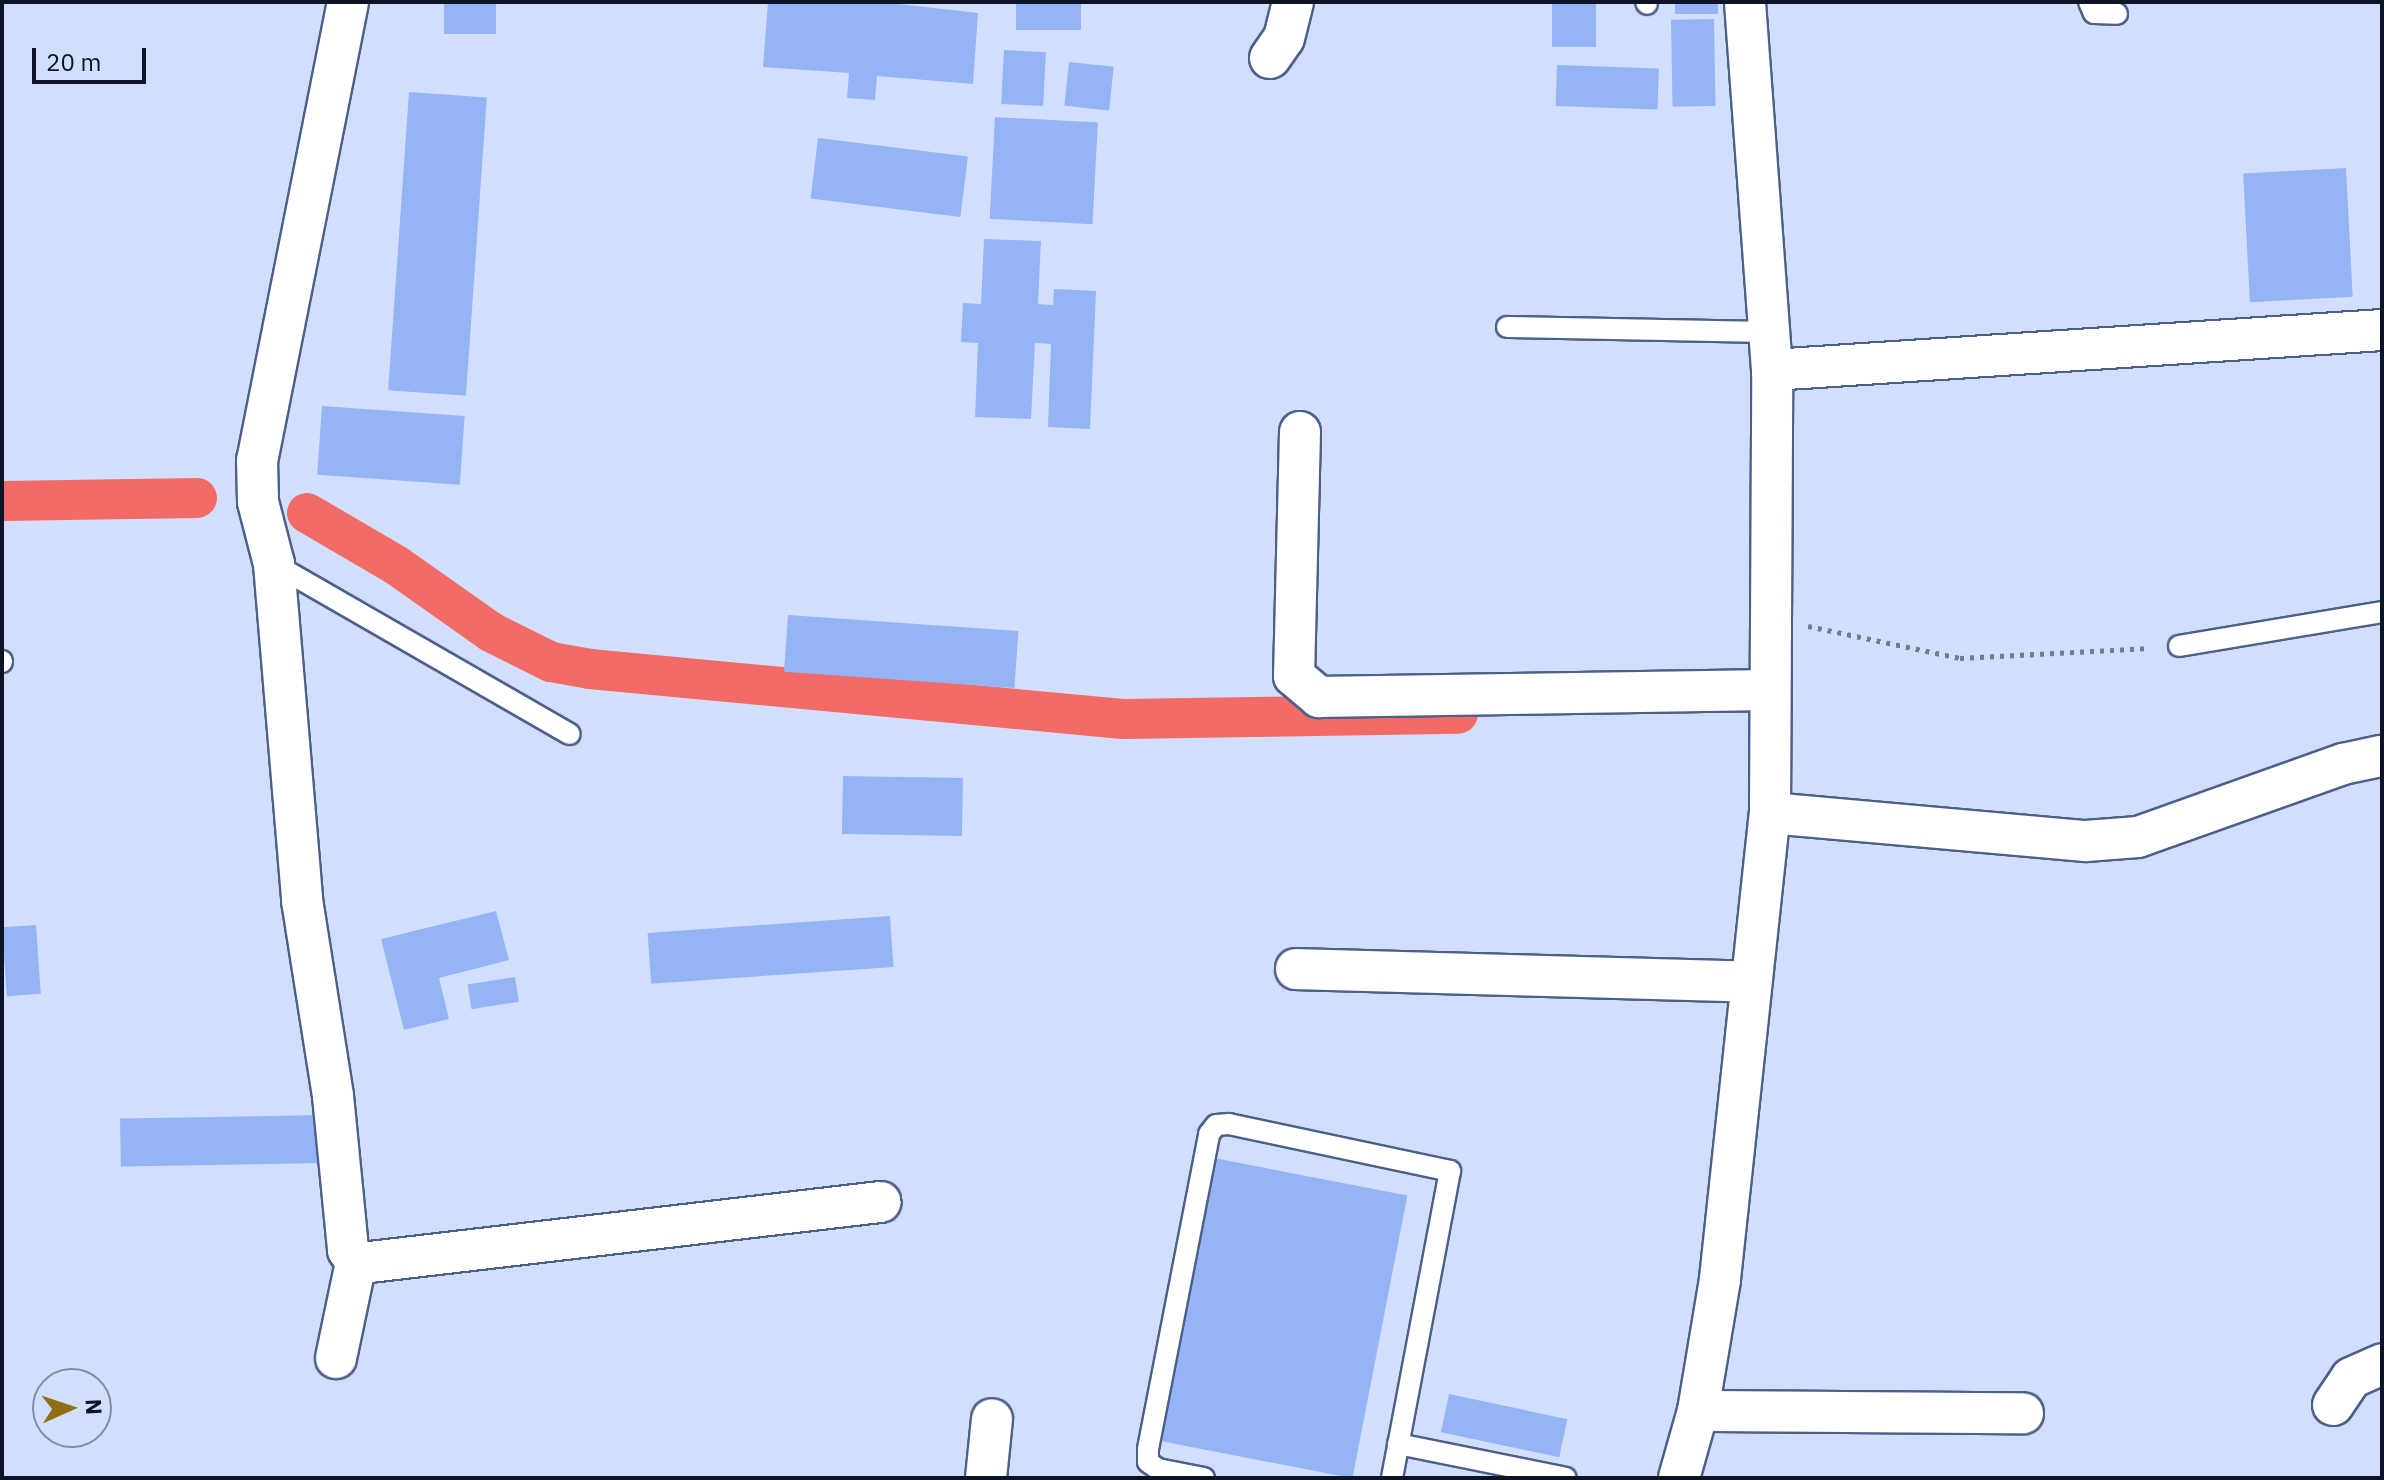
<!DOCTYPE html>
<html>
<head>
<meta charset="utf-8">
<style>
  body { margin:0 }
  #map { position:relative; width:2384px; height:1480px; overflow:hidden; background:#d1dffc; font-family:"IBM Plex Sans",sans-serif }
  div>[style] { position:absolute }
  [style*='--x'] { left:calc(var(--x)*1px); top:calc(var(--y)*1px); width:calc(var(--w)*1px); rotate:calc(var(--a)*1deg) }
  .canal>* { height:40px; margin:-20px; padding:0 20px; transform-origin:20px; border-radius:20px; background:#f36b66 }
  .building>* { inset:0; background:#95b4f6; transform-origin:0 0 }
  .path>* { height:5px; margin-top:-2.5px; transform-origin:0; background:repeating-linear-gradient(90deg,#717c93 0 4px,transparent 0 10px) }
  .roads { filter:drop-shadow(2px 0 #4c6089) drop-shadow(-2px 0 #4c6089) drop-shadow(0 2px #4c6089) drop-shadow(0 -2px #4c6089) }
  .service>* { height:20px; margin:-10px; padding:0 10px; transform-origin:10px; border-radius:10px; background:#fff }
  .minor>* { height:40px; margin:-20px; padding:0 20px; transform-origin:20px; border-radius:20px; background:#fff }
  span { translate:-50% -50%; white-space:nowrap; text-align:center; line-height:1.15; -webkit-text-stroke:7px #d1dffc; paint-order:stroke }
  .frame { position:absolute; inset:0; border:4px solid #0d1425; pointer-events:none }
  .north { position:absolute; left:32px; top:1368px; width:80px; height:80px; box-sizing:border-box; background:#d1dffc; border:2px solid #838ea6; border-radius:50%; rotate:87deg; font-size:22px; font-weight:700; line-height:32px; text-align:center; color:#0d1425 }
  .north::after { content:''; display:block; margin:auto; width:28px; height:36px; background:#916e15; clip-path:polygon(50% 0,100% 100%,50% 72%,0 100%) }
  .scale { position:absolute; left:32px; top:48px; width:114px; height:36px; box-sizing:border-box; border:4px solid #0d1425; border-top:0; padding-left:10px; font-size:24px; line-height:28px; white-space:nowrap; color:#0d1425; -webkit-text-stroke:6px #d1dffc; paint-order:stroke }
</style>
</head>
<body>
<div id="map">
  <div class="canal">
    <i style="--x:2;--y:501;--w:195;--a:-0.9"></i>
    <i style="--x:307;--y:513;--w:103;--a:30.3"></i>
    <i style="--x:396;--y:565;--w:116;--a:35.2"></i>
    <i style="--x:491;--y:632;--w:67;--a:26.6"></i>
    <i style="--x:551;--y:662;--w:40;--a:10"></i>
    <i style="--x:590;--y:669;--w:535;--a:5.36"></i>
    <i style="--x:1123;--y:719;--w:335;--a:-0.9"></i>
  </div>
  <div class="building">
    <i style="left:444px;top:2px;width:52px;height:32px"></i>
    <i style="clip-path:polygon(768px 2px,881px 2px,978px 13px,973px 84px,877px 76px,875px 100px,847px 98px,849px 73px,763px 67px)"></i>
    <i style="left:1016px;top:2px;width:65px;height:28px"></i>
    <i style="left:1552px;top:2px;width:44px;height:45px"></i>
    <i style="left:1675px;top:2px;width:43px;height:12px"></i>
    <i style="left:1714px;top:19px;width:87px;height:43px;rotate:89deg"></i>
    <i style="left:1004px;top:50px;width:42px;height:54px;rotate:3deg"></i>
    <i style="left:1069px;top:62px;width:45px;height:44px;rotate:6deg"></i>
    <i style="left:1557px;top:65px;width:102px;height:41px;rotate:2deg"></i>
    <i style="left:409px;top:92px;width:78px;height:299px;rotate:4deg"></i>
    <i style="left:995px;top:117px;width:103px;height:102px;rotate:3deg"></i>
    <i style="left:818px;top:138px;width:151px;height:61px;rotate:7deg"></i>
    <i style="left:2346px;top:168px;width:129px;height:103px;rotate:87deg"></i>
    <i style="clip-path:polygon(984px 239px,1041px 241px,1038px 304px,1053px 305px,1054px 289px,1096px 291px,1090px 429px,1048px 427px,1051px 344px,1035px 343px,1031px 419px,975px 417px,978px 343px,961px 342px,963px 303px,981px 304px)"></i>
    <i style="left:322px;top:406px;width:143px;height:69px;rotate:4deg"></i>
    <i style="left:788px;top:615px;width:231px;height:57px;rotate:4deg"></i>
    <i style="left:843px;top:776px;width:120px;height:58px;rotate:1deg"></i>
    <i style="clip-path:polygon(496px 911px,509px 960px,439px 978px,449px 1019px,404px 1030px,381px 939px)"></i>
    <i style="left:890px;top:916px;width:51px;height:243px;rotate:86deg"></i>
    <i style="left:36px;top:925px;width:69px;height:34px;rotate:86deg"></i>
    <i style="left:515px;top:977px;width:25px;height:48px;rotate:81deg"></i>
    <i style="left:327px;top:1115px;width:48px;height:207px;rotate:89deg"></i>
    <i style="left:1214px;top:1158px;width:197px;height:288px;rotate:11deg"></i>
    <i style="left:1449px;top:1394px;width:121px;height:39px;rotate:12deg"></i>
  </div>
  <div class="path">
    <i style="--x:1808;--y:626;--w:155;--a:11.9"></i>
    <i style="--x:1960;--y:658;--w:190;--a:-3"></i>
  </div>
  <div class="roads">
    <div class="service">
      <i style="--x:1646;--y:2;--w:2;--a:63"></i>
      <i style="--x:2089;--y:2;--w:12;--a:66"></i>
      <i style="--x:2094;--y:13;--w:23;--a:2"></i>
      <i style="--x:1507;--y:327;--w:262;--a:1.1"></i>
      <i style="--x:274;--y:564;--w:341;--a:29.9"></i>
      <i style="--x:2179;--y:646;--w:206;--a:-9.5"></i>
      <i style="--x:2;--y:662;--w:1;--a:-90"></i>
      <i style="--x:1398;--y:1444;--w:171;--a:11.4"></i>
      <i style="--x:1204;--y:1478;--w:47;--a:-168.9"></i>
      <i style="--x:1158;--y:1469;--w:12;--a:-145"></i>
      <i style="--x:1148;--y:1462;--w:13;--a:-90"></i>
      <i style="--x:1148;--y:1449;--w:321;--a:-79"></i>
      <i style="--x:1209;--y:1134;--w:11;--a:-52"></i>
      <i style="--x:1216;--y:1125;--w:13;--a:-4"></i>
      <i style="--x:1229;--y:1124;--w:226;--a:12"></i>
      <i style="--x:1450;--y:1171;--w:312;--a:100.7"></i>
    </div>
    <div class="minor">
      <i style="--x:348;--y:2;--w:467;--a:101.2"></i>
      <i style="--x:257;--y:460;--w:42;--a:88.6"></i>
      <i style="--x:258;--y:502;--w:64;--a:75.5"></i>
      <i style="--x:274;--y:564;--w:337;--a:85.2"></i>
      <i style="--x:302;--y:900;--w:198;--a:81"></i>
      <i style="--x:333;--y:1096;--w:155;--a:84.4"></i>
      <i style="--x:348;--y:1250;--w:14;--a:56"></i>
      <i style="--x:356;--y:1262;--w:14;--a:0"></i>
      <i style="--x:370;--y:1262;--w:514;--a:-6.71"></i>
      <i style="--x:1270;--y:58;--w:24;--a:-55"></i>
      <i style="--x:1284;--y:38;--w:37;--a:-76"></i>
      <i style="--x:1772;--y:370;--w:611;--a:-3.75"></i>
      <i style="--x:1300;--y:432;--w:244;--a:91.4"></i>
      <i style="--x:1294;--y:676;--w:33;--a:40"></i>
      <i style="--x:1319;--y:697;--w:448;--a:-0.9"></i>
      <i style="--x:1770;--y:813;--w:317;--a:5.1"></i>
      <i style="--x:2086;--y:841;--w:52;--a:-4.4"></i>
      <i style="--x:2138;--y:837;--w:218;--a:-19.6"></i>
      <i style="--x:2343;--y:764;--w:40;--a:-12"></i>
      <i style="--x:1296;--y:969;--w:454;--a:1.6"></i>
      <i style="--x:336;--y:1358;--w:98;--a:-78.2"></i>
      <i style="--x:2333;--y:1405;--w:32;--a:-56"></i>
      <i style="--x:2351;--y:1378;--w:34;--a:-24"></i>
      <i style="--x:1698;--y:1411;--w:325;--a:0.4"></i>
      <i style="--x:986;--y:1478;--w:59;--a:-84.2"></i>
      <i style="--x:1679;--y:1478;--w:70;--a:-74.2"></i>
      <i style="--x:1698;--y:1411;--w:134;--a:-80.5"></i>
      <i style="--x:1720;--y:1279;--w:469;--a:-83.9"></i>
      <i style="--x:1770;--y:813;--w:443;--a:-89.7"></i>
      <i style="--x:1772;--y:370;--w:369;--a:-94.2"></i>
    </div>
  </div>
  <div class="frame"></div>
  <div class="north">N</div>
  <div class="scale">20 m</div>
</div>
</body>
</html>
